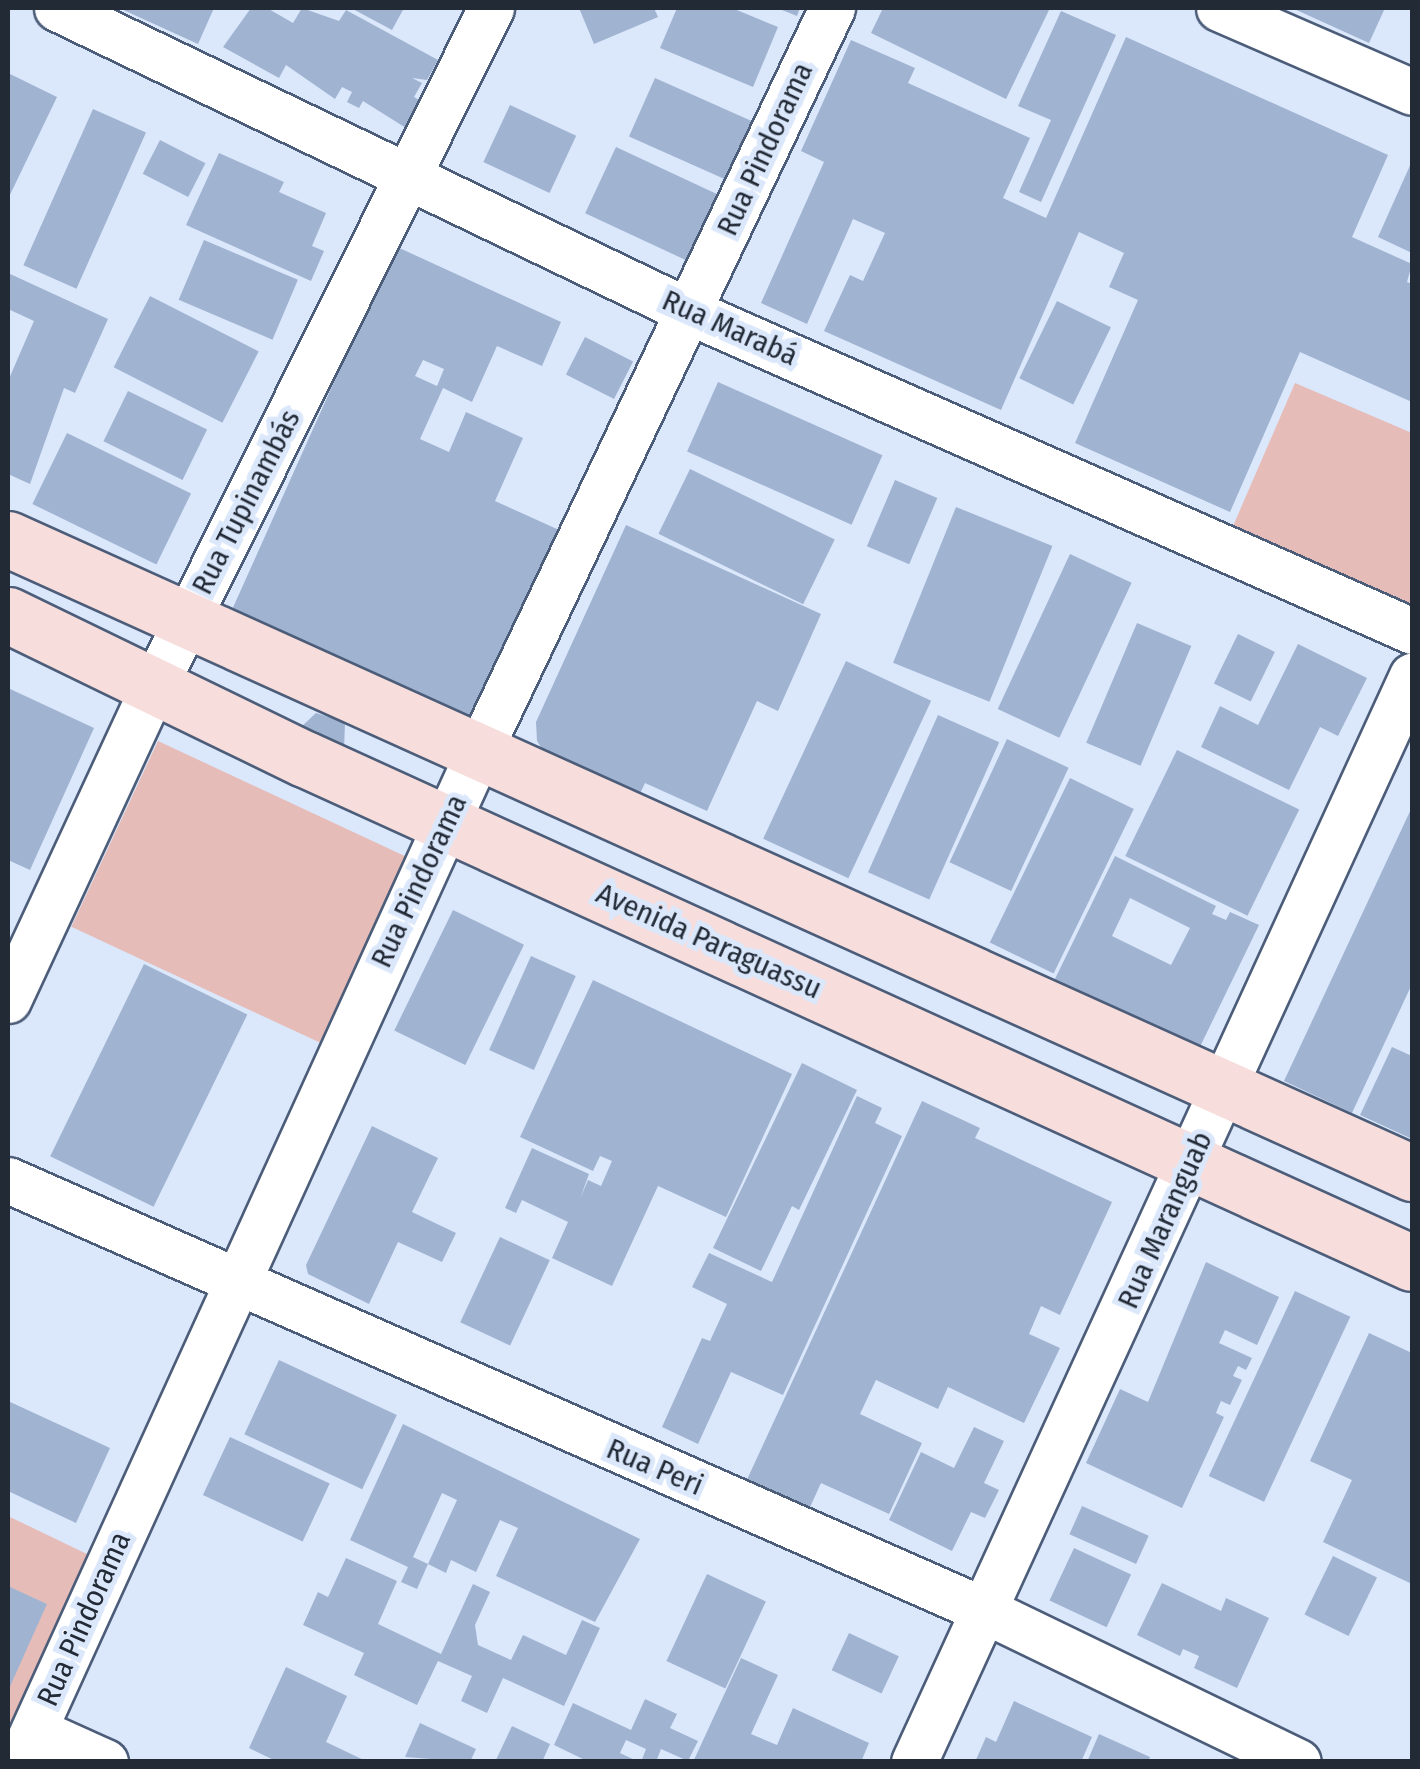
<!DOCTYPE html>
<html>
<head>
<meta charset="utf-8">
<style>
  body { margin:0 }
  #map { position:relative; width:1420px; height:1769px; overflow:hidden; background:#dbe7fb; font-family:"Fira Sans Condensed",sans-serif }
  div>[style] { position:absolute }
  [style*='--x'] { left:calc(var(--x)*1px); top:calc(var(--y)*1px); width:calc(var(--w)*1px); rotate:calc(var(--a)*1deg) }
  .green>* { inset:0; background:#e6bcb8; transform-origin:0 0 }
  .building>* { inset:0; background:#a0b4d2; transform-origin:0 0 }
  .roads { filter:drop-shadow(2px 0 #4c5d79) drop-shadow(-2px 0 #4c5d79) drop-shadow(0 2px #4c5d79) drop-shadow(0 -2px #4c5d79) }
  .minor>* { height:45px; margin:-22.5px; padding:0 22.5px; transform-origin:22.5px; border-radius:22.5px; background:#fff }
  .major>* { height:55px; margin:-27.5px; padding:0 27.5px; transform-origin:27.5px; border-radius:27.5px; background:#f7dddb }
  span { translate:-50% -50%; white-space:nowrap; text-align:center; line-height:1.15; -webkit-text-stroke:10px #dbe7fb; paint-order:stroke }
  .street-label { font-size:30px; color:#222a36 }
  .frame { position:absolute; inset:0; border:10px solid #222a36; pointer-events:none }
</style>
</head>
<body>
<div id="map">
  <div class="green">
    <i style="clip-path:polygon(1295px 383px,1412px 433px,1412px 603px,1406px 616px,1230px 533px)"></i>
    <i style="left:158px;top:741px;width:274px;height:205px;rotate:25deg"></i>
    <i style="clip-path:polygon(8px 1516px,89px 1555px,8px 1731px)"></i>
  </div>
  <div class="building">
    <i style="clip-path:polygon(119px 8px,214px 8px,198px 44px)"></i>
    <i style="clip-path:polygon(251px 8px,267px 8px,293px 23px,302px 8px,339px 21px,346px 10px,438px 60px,427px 80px,412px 78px,422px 83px,414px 97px,421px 101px,406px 128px,363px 101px,359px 108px,347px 102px,352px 92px,342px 87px,335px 99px,286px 65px,279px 78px,223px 47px)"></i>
    <i style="clip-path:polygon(351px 8px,404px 8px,392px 30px)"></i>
    <i style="clip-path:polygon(579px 8px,654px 8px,658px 17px,594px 44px)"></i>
    <i style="clip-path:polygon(677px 8px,732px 8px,778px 27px,753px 87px,660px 48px)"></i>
    <i style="clip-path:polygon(777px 8px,800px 8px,797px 16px)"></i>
    <i style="clip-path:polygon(883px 8px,1050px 8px,1006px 99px,871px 33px)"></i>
    <i style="clip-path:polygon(1292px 8px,1385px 8px,1369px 43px)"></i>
    <i style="clip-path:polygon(1061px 11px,1116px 35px,1041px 202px,1019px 192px,1051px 120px,1018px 106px)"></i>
    <i style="clip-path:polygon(1126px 37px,1388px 155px,1352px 237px,1412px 264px,1407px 282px,1412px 284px,1412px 402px,1300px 352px,1230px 512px,1075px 443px,1138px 300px,1109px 287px,1124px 253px,1079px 232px,1001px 410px,824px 331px,850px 275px,863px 281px,885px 233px,853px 219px,807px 324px,761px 303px,824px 162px,801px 151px,851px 40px,915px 68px,908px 83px,1030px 138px,1003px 198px,1046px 218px)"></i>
    <i style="clip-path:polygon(8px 73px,57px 97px,8px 199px)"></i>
    <i style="left:655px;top:78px;width:107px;height:64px;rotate:24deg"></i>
    <i style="left:510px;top:105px;width:73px;height:63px;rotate:25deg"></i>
    <i style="left:93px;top:109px;width:58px;height:171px;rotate:24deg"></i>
    <i style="left:160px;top:140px;width:51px;height:38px;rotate:27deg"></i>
    <i style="left:616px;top:147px;width:116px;height:73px;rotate:25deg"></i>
    <i style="clip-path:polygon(219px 153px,284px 182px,279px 192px,326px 213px,312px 246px,324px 251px,311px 281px,186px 225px)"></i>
    <i style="clip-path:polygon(1412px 161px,1412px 253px,1378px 237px)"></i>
    <i style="left:204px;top:240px;width:102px;height:65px;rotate:23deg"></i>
    <i style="clip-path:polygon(evenodd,395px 246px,561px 322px,542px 366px,497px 346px,472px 402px,443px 388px,420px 439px,449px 452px,466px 412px,523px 438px,495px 501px,568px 534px,481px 724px,231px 612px,395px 246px,423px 360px,444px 369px,437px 386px,415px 376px,423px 360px)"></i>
    <i style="clip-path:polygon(8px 273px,108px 319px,75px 393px,64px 388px,30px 484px,8px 474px,8px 381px,34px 321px,8px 309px)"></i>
    <i style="left:150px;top:296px;width:122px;height:80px;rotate:27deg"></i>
    <i style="left:1057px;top:301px;width:60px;height:86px;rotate:26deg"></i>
    <i style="left:585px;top:337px;width:54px;height:42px;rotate:27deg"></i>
    <i style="left:718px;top:382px;width:180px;height:76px;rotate:24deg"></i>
    <i style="left:128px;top:391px;width:88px;height:56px;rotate:26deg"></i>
    <i style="left:67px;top:433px;width:138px;height:79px;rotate:26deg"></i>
    <i style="left:690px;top:469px;width:161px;height:72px;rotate:26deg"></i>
    <i style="left:895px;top:480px;width:46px;height:72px;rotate:23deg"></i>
    <i style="left:956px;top:507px;width:104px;height:168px;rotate:22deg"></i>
    <i style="clip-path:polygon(626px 525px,821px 614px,778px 711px,757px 701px,707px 811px,645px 783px,637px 800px,549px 760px,537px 741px,536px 722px)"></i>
    <i style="left:1070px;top:554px;width:68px;height:171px;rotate:25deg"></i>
    <i style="left:1137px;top:623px;width:59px;height:130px;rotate:23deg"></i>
    <i style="left:1238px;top:634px;width:41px;height:55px;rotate:26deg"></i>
    <i style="clip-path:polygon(1298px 644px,1367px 678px,1338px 736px,1320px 727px,1289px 790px,1201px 747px,1220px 706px,1258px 725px)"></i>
    <i style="left:846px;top:661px;width:94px;height:196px;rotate:25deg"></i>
    <i style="clip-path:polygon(8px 688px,94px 728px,30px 870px,8px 860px)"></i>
    <i style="clip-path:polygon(316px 713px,345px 722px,344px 751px,301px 727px)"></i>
    <i style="left:938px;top:715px;width:67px;height:172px;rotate:24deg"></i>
    <i style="left:1007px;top:739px;width:68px;height:136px;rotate:25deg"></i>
    <i style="left:1177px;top:750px;width:136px;height:118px;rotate:26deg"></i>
    <i style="left:1070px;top:778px;width:71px;height:183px;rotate:26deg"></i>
    <i style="clip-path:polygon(1412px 807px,1412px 984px,1352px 1113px,1284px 1081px)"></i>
    <i style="clip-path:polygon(evenodd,1115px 856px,1216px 906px,1212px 914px,1226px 920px,1230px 912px,1259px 925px,1196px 1055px,1052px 985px,1115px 856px,1130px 898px,1190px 928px,1171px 965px,1112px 936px,1130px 898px)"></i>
    <i style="left:453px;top:910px;width:79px;height:134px;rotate:26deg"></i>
    <i style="left:531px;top:956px;width:49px;height:103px;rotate:24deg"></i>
    <i style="left:144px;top:964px;width:115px;height:214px;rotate:26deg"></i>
    <i style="clip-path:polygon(593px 980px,792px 1074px,726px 1217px,658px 1186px,612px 1286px,552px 1258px,568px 1222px,522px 1200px,516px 1213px,505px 1208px,532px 1148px,589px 1174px,580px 1199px,588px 1180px,601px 1186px,612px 1161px,600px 1156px,593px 1171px,520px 1137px)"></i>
    <i style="clip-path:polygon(1392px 1047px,1412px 1056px,1412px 1139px,1360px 1115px)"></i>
    <i style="clip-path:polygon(802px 1063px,857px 1090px,799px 1210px,792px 1206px,761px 1271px,713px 1248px)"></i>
    <i style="clip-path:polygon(857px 1096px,882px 1108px,875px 1123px,902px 1136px,783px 1395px,731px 1372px,698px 1444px,662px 1427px,702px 1338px,710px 1341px,727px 1304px,692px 1287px,709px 1253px,772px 1282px)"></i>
    <i style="clip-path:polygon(922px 1101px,980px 1128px,975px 1138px,1112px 1202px,1060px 1315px,1041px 1306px,1029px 1334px,1060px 1348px,1024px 1423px,948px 1387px,938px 1409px,876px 1380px,860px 1414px,922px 1443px,889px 1514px,821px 1483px,806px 1516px,744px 1486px)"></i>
    <i style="clip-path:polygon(372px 1126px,438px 1158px,412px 1212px,456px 1233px,442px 1262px,398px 1242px,369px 1304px,308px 1274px,306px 1265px)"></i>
    <i style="left:500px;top:1237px;width:55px;height:94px;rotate:25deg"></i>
    <i style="clip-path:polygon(1206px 1262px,1279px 1297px,1257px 1345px,1225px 1330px,1219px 1343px,1252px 1358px,1246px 1370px,1238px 1366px,1233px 1376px,1242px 1380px,1230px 1405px,1221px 1401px,1216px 1413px,1224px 1417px,1182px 1508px,1086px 1463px,1120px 1389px,1148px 1402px)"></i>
    <i style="left:1295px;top:1291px;width:61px;height:204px;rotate:25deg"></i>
    <i style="clip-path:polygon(1369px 1333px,1412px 1353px,1412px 1584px,1323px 1542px,1352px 1480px,1310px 1461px)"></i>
    <i style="left:279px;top:1360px;width:130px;height:82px;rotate:25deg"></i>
    <i style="clip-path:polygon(8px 1401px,110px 1448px,76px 1523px,8px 1491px)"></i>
    <i style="clip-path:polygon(403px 1424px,640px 1539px,595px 1622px,496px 1576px,518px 1528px,500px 1520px,476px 1572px,451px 1560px,446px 1573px,428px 1564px,457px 1500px,442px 1493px,413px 1557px,428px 1564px,417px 1589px,401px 1582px,408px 1567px,350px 1540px)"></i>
    <i style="clip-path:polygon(974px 1427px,1004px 1441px,984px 1483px,999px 1490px,985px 1518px,971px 1512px,952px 1551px,889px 1520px,921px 1452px,954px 1468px)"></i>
    <i style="left:230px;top:1437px;width:110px;height:64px;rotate:25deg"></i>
    <i style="left:1082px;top:1506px;width:73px;height:31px;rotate:24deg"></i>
    <i style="left:1074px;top:1548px;width:63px;height:58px;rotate:25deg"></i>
    <i style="left:1333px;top:1556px;width:49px;height:65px;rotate:26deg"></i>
    <i style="clip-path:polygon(346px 1558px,397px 1581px,378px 1624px,441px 1654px,473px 1584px,490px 1592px,475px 1625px,478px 1645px,511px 1660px,523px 1635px,566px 1655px,582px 1620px,600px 1628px,564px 1706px,503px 1678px,487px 1713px,461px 1701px,472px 1676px,438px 1661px,417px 1705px,354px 1675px,364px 1653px,303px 1625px,318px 1592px,328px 1597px)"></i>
    <i style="left:707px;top:1574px;width:65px;height:96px;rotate:25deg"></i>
    <i style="clip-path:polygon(1162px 1583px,1221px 1611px,1226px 1598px,1269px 1618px,1237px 1688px,1194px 1668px,1199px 1656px,1183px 1649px,1180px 1656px,1137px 1635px)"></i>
    <i style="clip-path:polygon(8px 1586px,47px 1604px,8px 1691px)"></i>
    <i style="left:849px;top:1633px;width:55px;height:41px;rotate:25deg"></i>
    <i style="clip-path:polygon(741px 1658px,778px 1675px,751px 1734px,777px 1745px,793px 1708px,869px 1743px,861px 1762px,693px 1762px)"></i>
    <i style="clip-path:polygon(286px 1667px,347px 1696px,326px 1742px,368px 1762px,278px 1762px,249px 1748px)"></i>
    <i style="clip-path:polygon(645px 1699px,677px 1714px,670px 1728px,698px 1741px,688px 1761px,661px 1749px,656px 1762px,641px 1762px,646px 1749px,626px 1740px,620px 1753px,639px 1762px,589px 1762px,554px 1745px,573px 1703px,631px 1730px)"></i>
    <i style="clip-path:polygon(1014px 1701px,1092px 1737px,1081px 1762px,975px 1762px,986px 1737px,996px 1742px)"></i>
    <i style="clip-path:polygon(420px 1723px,476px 1749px,470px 1762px,405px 1757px)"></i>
    <i style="clip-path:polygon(512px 1726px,550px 1744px,542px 1762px,495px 1762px)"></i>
    <i style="clip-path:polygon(1099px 1734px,1150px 1757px,1148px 1762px,1087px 1762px)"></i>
  </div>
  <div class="roads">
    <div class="minor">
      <i style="--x:57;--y:8;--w:700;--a:25.65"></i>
      <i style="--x:688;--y:311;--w:792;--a:23.84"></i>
      <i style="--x:1219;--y:8;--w:210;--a:23.5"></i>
      <i style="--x:8;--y:1000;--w:349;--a:-65.1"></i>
      <i style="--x:155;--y:684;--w:755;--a:-63.57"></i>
      <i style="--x:8;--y:1180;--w:1071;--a:23.79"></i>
      <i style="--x:988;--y:1612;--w:344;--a:25.8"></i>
      <i style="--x:34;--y:1730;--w:78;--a:24.3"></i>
      <i style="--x:19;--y:1762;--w:1111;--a:-65.53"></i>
      <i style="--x:479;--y:751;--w:823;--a:-64.59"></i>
      <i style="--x:914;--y:1762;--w:1195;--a:-65.37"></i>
    </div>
    <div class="major">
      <i style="--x:8;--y:539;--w:1541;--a:24.3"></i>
      <i style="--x:8;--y:615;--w:330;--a:25.9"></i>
      <i style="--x:305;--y:759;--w:1216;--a:24.48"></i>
    </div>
  </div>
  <div class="street-label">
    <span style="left:765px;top:149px;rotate:-65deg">Rua Pindorama</span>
    <span style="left:730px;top:328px;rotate:24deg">Rua Marabá</span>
    <span style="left:246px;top:502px;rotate:-63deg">Rua Tupinambás</span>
    <span style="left:419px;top:881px;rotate:-65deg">Rua Pindorama</span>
    <span style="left:709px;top:941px;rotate:24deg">Avenida Paraguassu</span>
    <span style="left:1165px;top:1220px;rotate:-66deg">Rua Maranguab</span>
    <span style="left:655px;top:1467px;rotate:23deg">Rua Peri</span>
    <span style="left:84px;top:1619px;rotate:-66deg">Rua Pindorama</span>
  </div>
  <div class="frame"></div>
</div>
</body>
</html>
